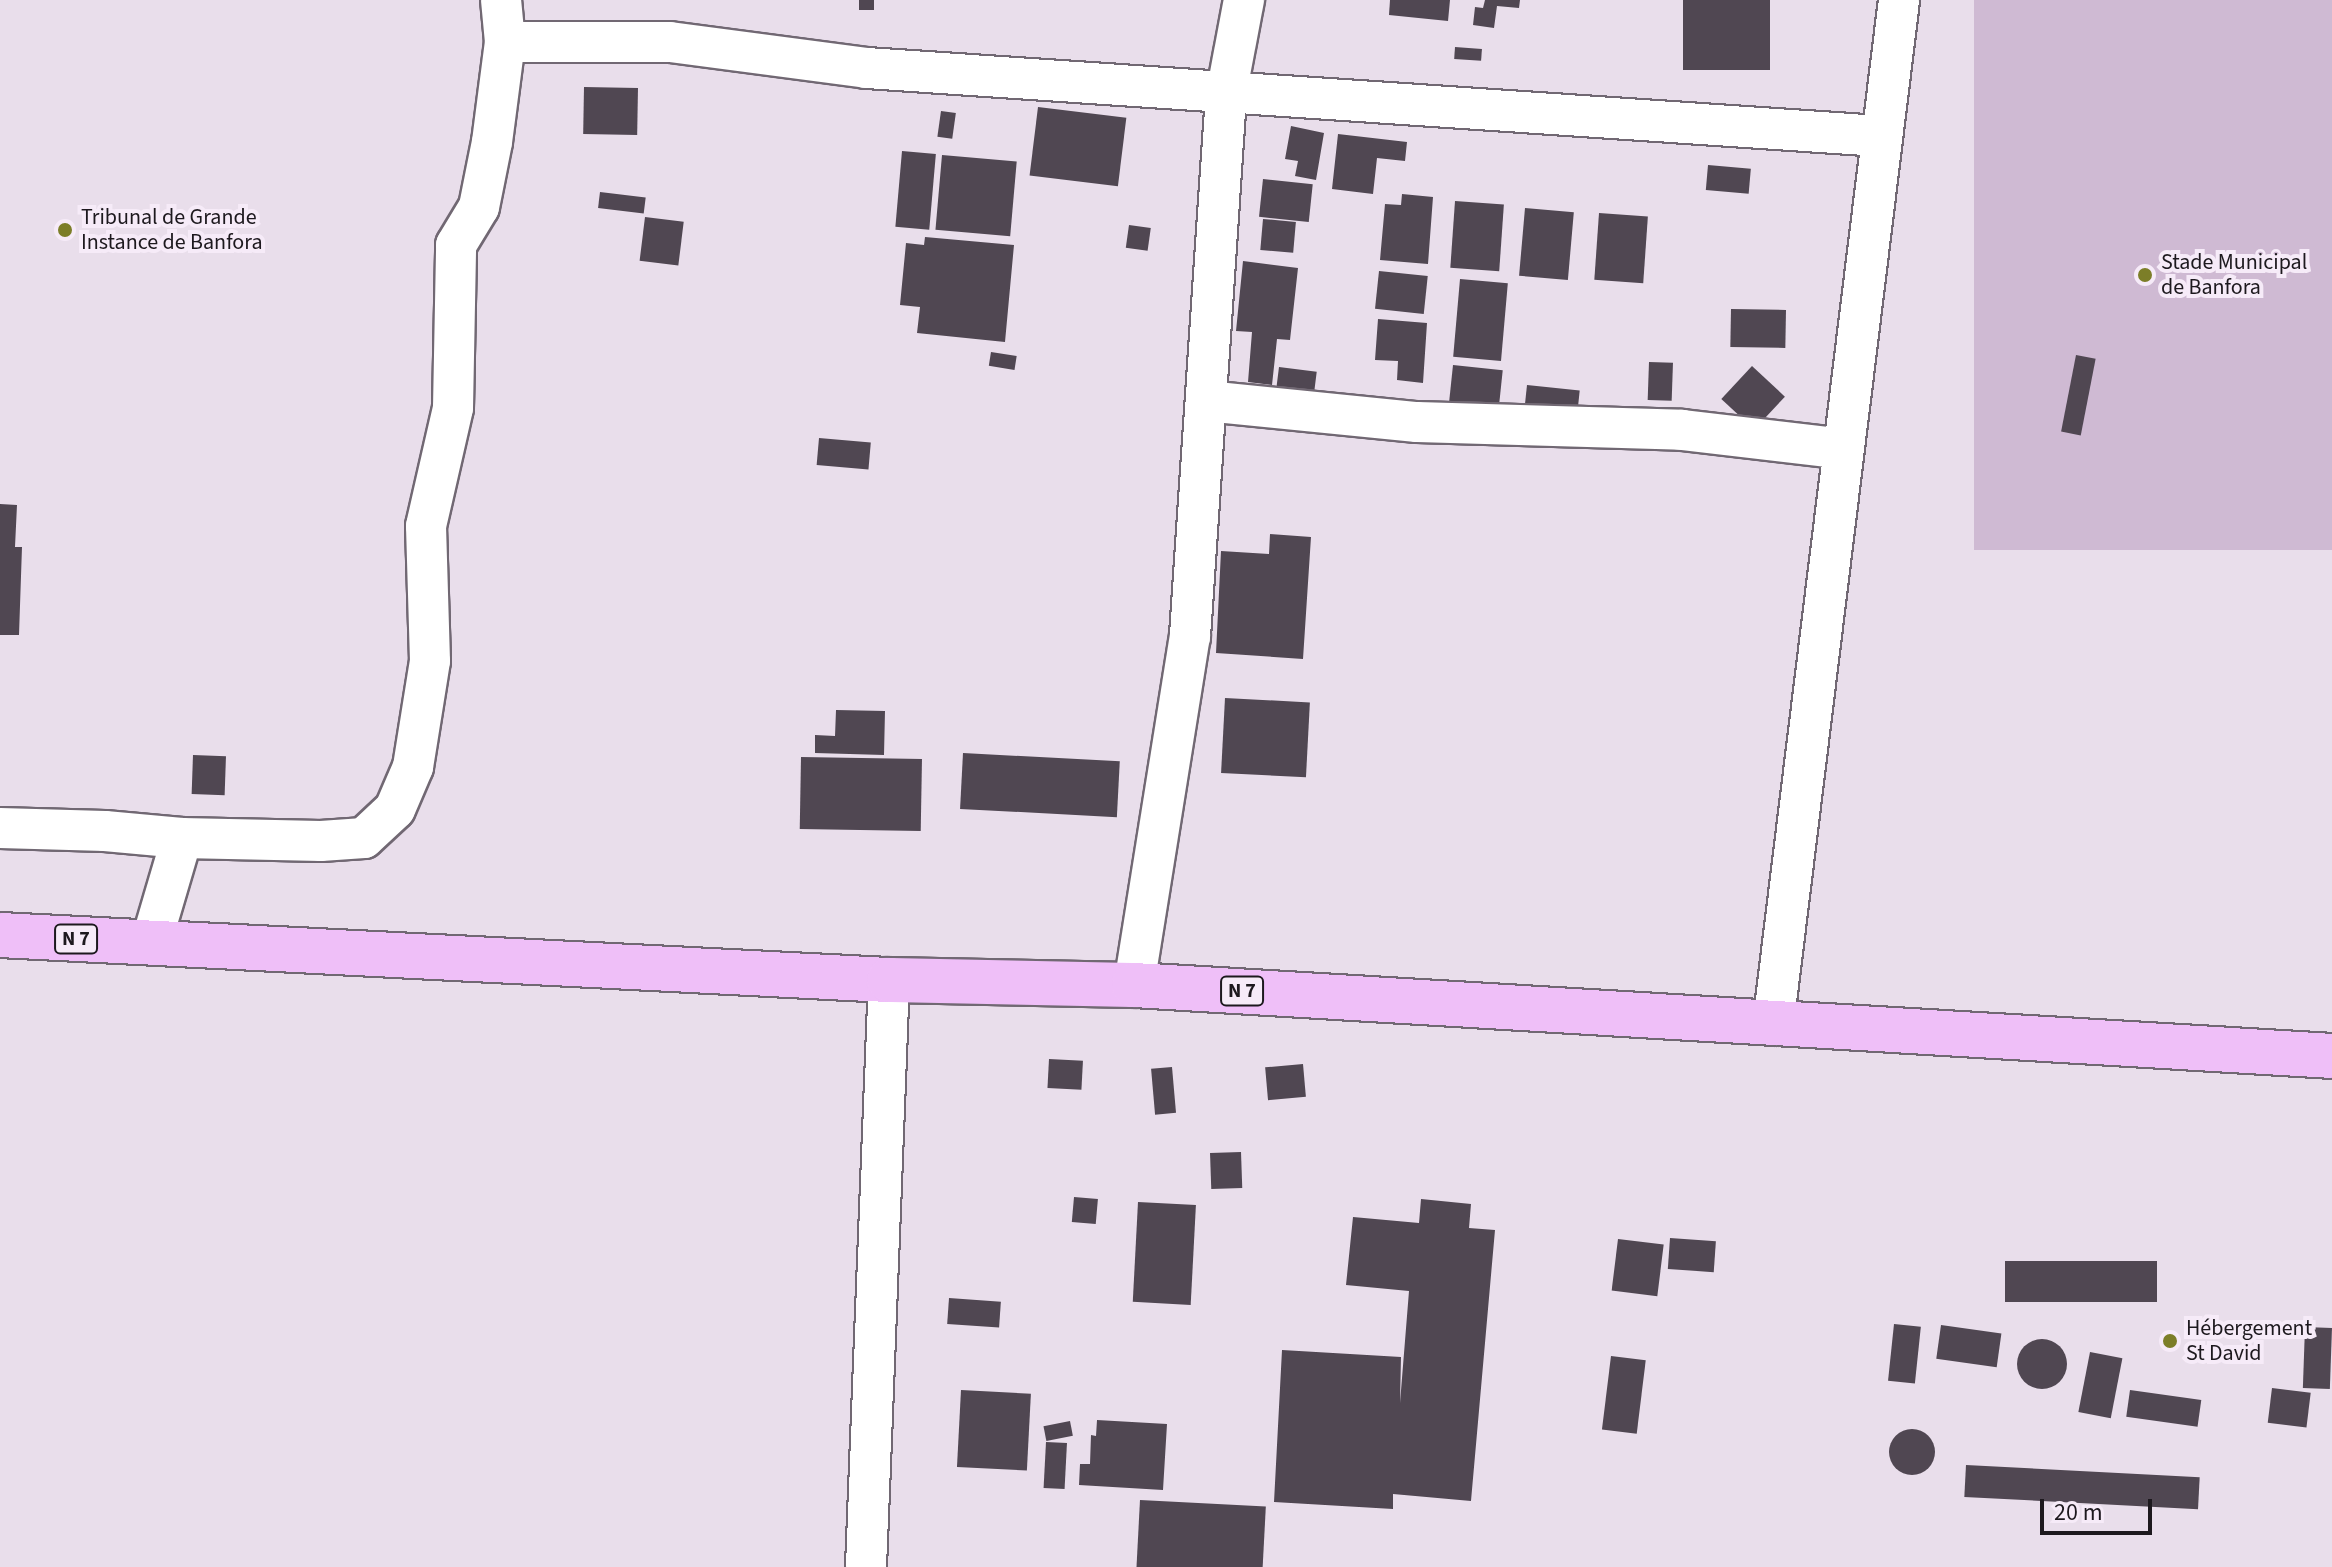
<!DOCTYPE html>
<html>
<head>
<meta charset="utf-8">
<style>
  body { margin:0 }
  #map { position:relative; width:2332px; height:1567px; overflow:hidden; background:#e9deeb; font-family:"Source Sans 3",sans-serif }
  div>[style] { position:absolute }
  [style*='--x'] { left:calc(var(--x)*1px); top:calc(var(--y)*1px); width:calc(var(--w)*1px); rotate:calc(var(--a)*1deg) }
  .green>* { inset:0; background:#cfbad3; transform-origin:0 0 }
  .building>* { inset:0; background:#504752; transform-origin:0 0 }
  .round { border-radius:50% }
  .roads { filter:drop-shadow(2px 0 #716873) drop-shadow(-2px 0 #716873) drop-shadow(0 2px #716873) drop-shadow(0 -2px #716873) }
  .street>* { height:40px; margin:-20px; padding:0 20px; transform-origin:20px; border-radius:20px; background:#fff }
  .highway>* { height:44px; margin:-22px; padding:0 22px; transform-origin:22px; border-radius:22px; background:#efbff8 }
  .dots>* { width:22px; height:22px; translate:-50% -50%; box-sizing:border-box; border:4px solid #f6ebf8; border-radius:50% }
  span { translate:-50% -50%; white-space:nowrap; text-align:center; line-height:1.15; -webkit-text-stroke:8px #f6ebf8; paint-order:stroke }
  .shield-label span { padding:2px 6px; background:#f6ebf8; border:2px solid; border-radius:6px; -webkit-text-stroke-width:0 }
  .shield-label { font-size:20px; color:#1d191e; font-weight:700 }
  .poi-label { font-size:22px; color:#1d191e }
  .left { translate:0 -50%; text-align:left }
  .scale { position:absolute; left:2040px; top:1499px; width:112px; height:36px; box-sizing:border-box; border:4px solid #1d191e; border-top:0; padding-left:10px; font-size:24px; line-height:28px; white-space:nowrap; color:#1d191e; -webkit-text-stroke:6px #f6ebf8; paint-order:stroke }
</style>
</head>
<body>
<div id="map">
  <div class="green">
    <i style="left:1974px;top:0;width:358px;height:550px"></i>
  </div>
  <div class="building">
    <i style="left:859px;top:0;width:15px;height:10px"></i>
    <i style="clip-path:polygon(1390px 0,1450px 0,1448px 21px,1389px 15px)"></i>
    <i style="clip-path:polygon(1485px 0,1520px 0,1519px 8px,1497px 6px,1494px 28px,1473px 25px,1475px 7px,1483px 8px)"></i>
    <i style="left:1683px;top:0;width:87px;height:70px"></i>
    <i style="left:1455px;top:47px;width:27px;height:12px;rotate:4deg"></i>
    <i style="left:584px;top:87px;width:54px;height:47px;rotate:1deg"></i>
    <i style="left:1038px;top:107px;width:89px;height:69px;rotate:7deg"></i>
    <i style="left:941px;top:111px;width:15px;height:26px;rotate:8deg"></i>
    <i style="clip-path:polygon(1291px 126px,1324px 133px,1316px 180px,1295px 176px,1298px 161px,1285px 159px)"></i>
    <i style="clip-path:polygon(1338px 134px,1407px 142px,1405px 161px,1377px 158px,1373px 194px,1332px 189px)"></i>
    <i style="left:902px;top:151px;width:34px;height:76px;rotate:5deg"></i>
    <i style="left:942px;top:155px;width:75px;height:75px;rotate:5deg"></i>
    <i style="left:1708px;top:165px;width:43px;height:25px;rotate:5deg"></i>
    <i style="left:1263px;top:179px;width:50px;height:38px;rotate:6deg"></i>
    <i style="left:600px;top:192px;width:46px;height:16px;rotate:7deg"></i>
    <i style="clip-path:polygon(1402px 194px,1433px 197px,1428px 264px,1380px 260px,1385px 204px,1401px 205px)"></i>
    <i style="left:1455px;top:201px;width:49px;height:67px;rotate:4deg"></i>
    <i style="left:1525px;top:208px;width:49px;height:68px;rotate:5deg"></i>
    <i style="left:1599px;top:213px;width:49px;height:67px;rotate:4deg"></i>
    <i style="left:645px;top:217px;width:39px;height:44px;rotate:7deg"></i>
    <i style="left:1263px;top:219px;width:33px;height:31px;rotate:5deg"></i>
    <i style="left:1129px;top:225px;width:22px;height:23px;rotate:8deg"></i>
    <i style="clip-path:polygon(925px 237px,1014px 245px,1005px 342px,917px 333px,920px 307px,900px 305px,906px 243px,924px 245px)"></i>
    <i style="clip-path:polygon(1243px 261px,1298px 268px,1290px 340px,1277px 339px,1272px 385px,1248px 382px,1252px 332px,1236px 331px)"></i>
    <i style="left:1379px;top:271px;width:49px;height:38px;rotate:6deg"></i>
    <i style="left:1460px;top:279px;width:48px;height:78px;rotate:5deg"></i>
    <i style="left:1731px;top:309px;width:55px;height:38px;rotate:1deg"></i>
    <i style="clip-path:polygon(1378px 319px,1427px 323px,1423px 383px,1397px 380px,1398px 361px,1375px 360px)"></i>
    <i style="left:991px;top:352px;width:26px;height:14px;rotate:9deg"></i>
    <i style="left:2076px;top:355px;width:20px;height:78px;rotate:11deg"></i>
    <i style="left:1649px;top:362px;width:24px;height:38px;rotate:2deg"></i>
    <i style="left:1453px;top:365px;width:50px;height:39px;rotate:6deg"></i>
    <i style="left:1752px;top:366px;width:45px;height:45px;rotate:43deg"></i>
    <i style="left:1279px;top:367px;width:38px;height:23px;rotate:7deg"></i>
    <i style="left:1527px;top:385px;width:53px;height:23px;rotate:6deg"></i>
    <i style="left:819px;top:438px;width:52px;height:27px;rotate:5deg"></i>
    <i style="clip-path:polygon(0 504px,17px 505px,15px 547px,22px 547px,19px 635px,0 635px)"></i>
    <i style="clip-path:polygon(1270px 534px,1311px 537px,1303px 659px,1216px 653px,1221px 551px,1269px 554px)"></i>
    <i style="left:1225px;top:698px;width:85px;height:75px;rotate:3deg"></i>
    <i style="clip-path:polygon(836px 710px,885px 711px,884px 755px,815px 753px,815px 735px,835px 736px)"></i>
    <i style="left:963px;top:753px;width:157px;height:56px;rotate:3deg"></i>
    <i style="left:193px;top:755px;width:33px;height:39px;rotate:2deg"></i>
    <i style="left:801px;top:757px;width:121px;height:72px;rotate:1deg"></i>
    <i style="left:1049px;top:1059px;width:34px;height:29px;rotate:3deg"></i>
    <i style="left:1303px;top:1064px;width:33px;height:38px;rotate:85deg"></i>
    <i style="left:1172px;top:1067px;width:46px;height:21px;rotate:85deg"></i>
    <i style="left:1241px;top:1152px;width:36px;height:31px;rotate:88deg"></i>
    <i style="left:1074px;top:1197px;width:24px;height:25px;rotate:5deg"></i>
    <i style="clip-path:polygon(1421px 1199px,1471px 1204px,1469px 1228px,1495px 1230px,1471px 1501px,1393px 1494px,1393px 1509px,1274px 1502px,1282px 1350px,1401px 1357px,1400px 1403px,1409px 1291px,1346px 1285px,1353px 1217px,1419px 1223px)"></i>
    <i style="left:1138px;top:1202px;width:58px;height:100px;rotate:3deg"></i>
    <i style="left:1670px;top:1238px;width:46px;height:31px;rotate:4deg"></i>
    <i style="left:1618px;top:1239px;width:46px;height:52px;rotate:7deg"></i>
    <i style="left:2005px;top:1261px;width:152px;height:41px"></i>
    <i style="left:949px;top:1298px;width:52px;height:26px;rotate:4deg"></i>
    <i style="left:1894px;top:1324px;width:27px;height:57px;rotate:6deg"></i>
    <i style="left:1941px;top:1325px;width:61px;height:34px;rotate:8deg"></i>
    <i style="left:2305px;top:1327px;width:27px;height:61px;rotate:2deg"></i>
    <i class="round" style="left:2017px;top:1339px;width:50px;height:50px"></i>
    <i style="left:2090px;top:1352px;width:33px;height:61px;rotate:11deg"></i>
    <i style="left:1611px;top:1356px;width:35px;height:74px;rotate:7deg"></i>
    <i style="left:2272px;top:1388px;width:39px;height:35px;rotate:7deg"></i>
    <i style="left:961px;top:1390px;width:70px;height:77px;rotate:3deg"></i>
    <i style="left:2130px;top:1390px;width:72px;height:27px;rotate:8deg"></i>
    <i style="clip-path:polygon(1097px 1420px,1167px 1424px,1163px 1490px,1079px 1485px,1080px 1464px,1090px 1464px,1091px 1435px,1096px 1436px)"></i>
    <i style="left:1070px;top:1421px;width:15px;height:27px;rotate:79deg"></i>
    <i class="round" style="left:1889px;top:1429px;width:46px;height:46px"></i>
    <i style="left:1046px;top:1442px;width:21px;height:46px;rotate:3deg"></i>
    <i style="left:1966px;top:1465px;width:234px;height:32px;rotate:3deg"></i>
    <i style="left:1140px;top:1500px;width:126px;height:67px;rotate:3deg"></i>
  </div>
  <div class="roads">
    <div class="street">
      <i style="--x:505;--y:42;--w:165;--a:0"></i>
      <i style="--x:670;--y:42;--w:199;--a:7.5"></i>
      <i style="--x:867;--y:68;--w:1016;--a:3.84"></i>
      <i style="--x:1206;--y:401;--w:212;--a:5.7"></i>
      <i style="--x:1417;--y:422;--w:265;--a:1.7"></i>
      <i style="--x:1682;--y:430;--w:162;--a:6.7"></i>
      <i style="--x:0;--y:828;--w:105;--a:1.6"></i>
      <i style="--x:105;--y:831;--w:77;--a:5.2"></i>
      <i style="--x:151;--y:943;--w:109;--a:-73.6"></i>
      <i style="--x:182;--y:838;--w:139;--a:1.2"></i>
      <i style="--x:321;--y:841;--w:43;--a:-4"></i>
      <i style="--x:364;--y:838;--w:42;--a:-43.1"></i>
      <i style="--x:395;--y:809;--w:46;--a:-66.8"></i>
      <i style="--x:413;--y:767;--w:107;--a:-80.9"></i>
      <i style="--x:430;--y:661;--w:135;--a:-91.7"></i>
      <i style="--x:426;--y:526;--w:121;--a:-77.1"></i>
      <i style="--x:453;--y:408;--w:163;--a:-88.9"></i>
      <i style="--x:456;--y:245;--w:44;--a:-58.8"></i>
      <i style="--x:479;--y:207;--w:66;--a:-78.7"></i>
      <i style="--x:492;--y:142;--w:101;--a:-82.6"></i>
      <i style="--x:505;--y:42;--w:42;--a:-95.4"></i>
      <i style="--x:1134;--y:985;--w:353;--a:-80.9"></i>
      <i style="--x:1190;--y:636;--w:542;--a:-86.19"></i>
      <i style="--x:1226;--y:95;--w:97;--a:-79.3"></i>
      <i style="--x:1773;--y:1025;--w:1033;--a:-82.99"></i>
      <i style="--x:866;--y:1567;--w:587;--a:-87.76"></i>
    </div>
    <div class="highway">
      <i style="--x:0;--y:935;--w:890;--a:2.9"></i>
      <i style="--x:889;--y:980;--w:245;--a:1.2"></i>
      <i style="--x:1134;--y:985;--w:1200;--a:3.39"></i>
    </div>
  </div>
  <div class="dots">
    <i style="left:65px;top:230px;background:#7c7e28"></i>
    <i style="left:2145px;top:275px;background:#7c7e28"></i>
    <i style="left:2170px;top:1341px;background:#7c7e28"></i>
  </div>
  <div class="shield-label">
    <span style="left:76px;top:939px">N 7</span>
    <span style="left:1242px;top:991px">N 7</span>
  </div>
  <div class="poi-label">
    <span class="left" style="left:81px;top:230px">Tribunal de Grande<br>Instance de Banfora</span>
    <span class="left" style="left:2161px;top:275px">Stade Municipal<br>de Banfora</span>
    <span class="left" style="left:2186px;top:1341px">Hébergement<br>St David</span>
  </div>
  <div class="scale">20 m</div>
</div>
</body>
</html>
